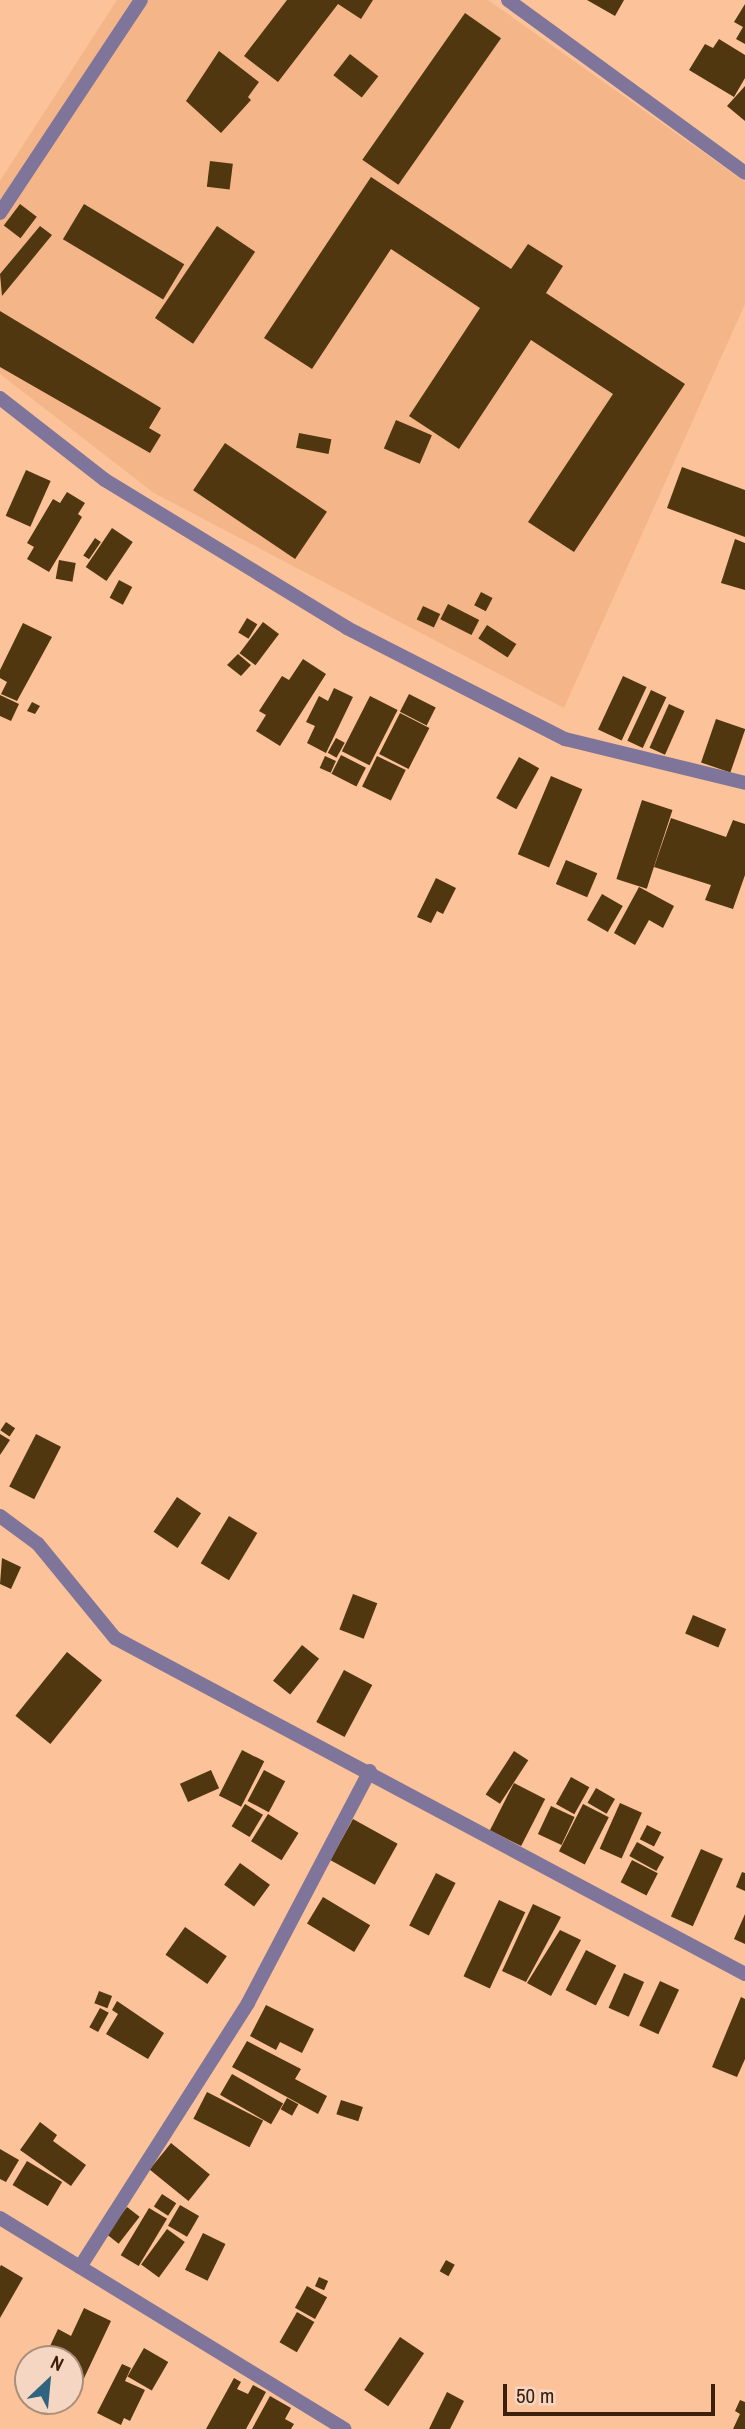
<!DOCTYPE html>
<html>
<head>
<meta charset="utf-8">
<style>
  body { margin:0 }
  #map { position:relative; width:745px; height:2429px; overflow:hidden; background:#fcc299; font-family:"Archivo Narrow",sans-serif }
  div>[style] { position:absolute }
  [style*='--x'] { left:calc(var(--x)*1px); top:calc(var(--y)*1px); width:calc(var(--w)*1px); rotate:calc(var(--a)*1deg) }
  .built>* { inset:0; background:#f4b689 }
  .building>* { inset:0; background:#50370f; transform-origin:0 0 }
  .street>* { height:14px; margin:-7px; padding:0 7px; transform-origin:7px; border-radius:7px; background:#7f759a }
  span { translate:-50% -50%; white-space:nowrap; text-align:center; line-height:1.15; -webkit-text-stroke:7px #f4d6c2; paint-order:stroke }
  .north { position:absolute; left:14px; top:2345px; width:70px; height:70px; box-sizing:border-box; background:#f4d6c2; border:2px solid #ab8e79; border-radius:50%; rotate:26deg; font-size:19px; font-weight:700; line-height:28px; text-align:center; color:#3d210c }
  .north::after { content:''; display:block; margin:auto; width:24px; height:32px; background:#306380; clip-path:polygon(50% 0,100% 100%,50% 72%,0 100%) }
  .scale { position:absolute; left:503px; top:2384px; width:212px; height:32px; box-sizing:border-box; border:4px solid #3d210c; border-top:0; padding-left:9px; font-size:21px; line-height:24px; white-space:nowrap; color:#3d210c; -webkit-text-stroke:5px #f4d6c2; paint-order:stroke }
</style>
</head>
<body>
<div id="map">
  <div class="built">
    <i style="clip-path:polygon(117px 0,488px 0,745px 182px,745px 304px,564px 708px,154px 493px,0 374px,0 181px)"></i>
  </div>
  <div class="building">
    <i style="clip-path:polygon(287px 0,373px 0,361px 19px,338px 4px,278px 82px,244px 56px)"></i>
    <i style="clip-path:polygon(587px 0,624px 0,615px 16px)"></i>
    <i style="clip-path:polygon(745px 4px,745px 44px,736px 39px,743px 27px,734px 22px)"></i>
    <i style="left:465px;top:13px;width:44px;height:179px;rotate:35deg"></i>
    <i style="clip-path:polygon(719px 39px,745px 55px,745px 78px,734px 97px,689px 70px,705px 44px,713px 48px)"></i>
    <i style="clip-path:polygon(219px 51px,259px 82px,248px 97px,251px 100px,221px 133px,186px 101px)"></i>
    <i style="left:350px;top:54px;width:36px;height:27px;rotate:38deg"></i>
    <i style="clip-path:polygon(745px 86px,745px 121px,727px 106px)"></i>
    <i style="left:210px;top:161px;width:23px;height:26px;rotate:7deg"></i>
    <i style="clip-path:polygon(371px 177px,511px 269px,528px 244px,563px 266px,546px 293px,685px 384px,574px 552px,528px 522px,613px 394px,531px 340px,459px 449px,409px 416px,480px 308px,391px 249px,312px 369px,264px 338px)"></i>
    <i style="left:20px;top:204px;width:21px;height:27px;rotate:37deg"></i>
    <i style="left:84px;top:204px;width:117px;height:41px;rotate:31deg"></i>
    <i style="clip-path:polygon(40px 226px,52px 235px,2px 296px,0 274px)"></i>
    <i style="left:217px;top:226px;width:46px;height:111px;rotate:34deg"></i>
    <i style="clip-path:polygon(0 311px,161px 408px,149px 428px,161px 435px,150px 453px,0 367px)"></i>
    <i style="left:396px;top:420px;width:39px;height:31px;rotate:23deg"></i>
    <i style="left:299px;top:433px;width:33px;height:15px;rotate:11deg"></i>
    <i style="left:225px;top:443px;width:123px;height:57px;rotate:34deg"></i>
    <i style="clip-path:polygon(682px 467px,745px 490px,745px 537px,667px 508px)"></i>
    <i style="left:26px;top:470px;width:27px;height:50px;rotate:24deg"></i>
    <i style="clip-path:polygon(67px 492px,85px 503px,78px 514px,82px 517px,49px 572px,27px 559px,34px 547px,27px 543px,53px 499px,60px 503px)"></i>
    <i style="left:112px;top:528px;width:25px;height:47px;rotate:34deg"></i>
    <i style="left:95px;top:538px;width:7px;height:21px;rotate:34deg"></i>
    <i style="clip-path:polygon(735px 539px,745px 543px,745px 590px,721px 583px)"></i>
    <i style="left:59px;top:560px;width:17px;height:19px;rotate:10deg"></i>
    <i style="left:119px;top:580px;width:15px;height:20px;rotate:28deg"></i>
    <i style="left:481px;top:592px;width:13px;height:15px;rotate:27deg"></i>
    <i style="left:448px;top:604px;width:35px;height:17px;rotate:27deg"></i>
    <i style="left:423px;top:606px;width:19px;height:15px;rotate:25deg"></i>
    <i style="left:247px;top:618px;width:12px;height:17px;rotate:31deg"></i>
    <i style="left:263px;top:622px;width:20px;height:39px;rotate:37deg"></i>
    <i style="clip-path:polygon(23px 623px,52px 637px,17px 701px,1px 694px,7px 682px,0 678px,0 670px)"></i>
    <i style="left:487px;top:625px;width:35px;height:16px;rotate:33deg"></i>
    <i style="clip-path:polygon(238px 654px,251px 665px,241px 676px,227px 665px)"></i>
    <i style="clip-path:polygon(303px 659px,326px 674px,280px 746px,256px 731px,266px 715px,259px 711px,282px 676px,289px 680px)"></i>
    <i style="left:623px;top:676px;width:26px;height:59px;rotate:25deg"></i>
    <i style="clip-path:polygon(334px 688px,353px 697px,326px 753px,307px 743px,315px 726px,306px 722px,319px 696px,328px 701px)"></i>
    <i style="left:651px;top:690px;width:17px;height:56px;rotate:25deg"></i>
    <i style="left:409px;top:694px;width:30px;height:20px;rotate:27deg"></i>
    <i style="clip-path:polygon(0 695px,19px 704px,11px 721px,0 716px)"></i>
    <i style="left:370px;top:696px;width:31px;height:62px;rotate:27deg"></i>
    <i style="clip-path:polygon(32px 702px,40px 706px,35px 714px,27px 711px)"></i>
    <i style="left:669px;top:704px;width:17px;height:48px;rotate:24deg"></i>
    <i style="left:400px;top:713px;width:33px;height:46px;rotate:27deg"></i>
    <i style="left:716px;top:719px;width:31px;height:46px;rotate:19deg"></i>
    <i style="left:336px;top:738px;width:10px;height:17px;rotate:29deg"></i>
    <i style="left:341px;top:755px;width:28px;height:21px;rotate:27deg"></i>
    <i style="left:325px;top:756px;width:12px;height:13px;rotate:24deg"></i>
    <i style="left:377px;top:756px;width:32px;height:34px;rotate:26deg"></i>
    <i style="left:519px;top:757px;width:23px;height:47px;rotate:29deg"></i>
    <i style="left:551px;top:776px;width:34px;height:85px;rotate:23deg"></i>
    <i style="left:642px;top:800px;width:32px;height:83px;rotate:18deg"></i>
    <i style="clip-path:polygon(671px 818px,726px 837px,733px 820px,745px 824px,745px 875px,733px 909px,705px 900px,711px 885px,654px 867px)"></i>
    <i style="left:566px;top:860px;width:34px;height:26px;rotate:23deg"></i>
    <i style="clip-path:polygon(436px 878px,456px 888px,443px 914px,437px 911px,431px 923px,417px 917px)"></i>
    <i style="clip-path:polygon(639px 887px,674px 906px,663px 928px,649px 920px,635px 945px,614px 933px)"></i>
    <i style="left:602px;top:894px;width:24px;height:30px;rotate:30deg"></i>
    <i style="left:6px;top:1422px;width:11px;height:10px;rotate:34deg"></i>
    <i style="clip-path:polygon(0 1434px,10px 1440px,0 1455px)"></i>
    <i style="left:36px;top:1434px;width:28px;height:59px;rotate:27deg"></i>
    <i style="left:177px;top:1497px;width:29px;height:42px;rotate:34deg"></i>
    <i style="left:229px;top:1516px;width:33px;height:55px;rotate:31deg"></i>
    <i style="clip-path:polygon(2px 1558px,21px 1567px,11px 1589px,0 1584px)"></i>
    <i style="left:353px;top:1594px;width:26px;height:38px;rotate:21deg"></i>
    <i style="left:693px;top:1615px;width:36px;height:20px;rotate:23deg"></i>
    <i style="left:302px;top:1645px;width:22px;height:46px;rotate:39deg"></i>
    <i style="left:67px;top:1652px;width:45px;height:82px;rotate:39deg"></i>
    <i style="left:344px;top:1670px;width:32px;height:59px;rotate:28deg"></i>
    <i style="left:242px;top:1750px;width:25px;height:51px;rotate:27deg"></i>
    <i style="left:514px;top:1751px;width:17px;height:52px;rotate:33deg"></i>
    <i style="left:211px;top:1770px;width:20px;height:34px;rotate:66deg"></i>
    <i style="left:264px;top:1770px;width:24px;height:35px;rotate:28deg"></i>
    <i style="left:571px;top:1777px;width:21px;height:31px;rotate:29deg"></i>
    <i style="left:514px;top:1783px;width:35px;height:53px;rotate:27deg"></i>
    <i style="left:596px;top:1788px;width:22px;height:17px;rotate:30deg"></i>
    <i style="left:620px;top:1803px;width:24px;height:50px;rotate:24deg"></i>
    <i style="left:245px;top:1804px;width:21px;height:26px;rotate:31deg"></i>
    <i style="left:583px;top:1804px;width:29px;height:53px;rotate:27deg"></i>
    <i style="left:551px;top:1806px;width:26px;height:31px;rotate:25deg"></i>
    <i style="left:268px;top:1814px;width:36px;height:32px;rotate:32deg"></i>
    <i style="left:353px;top:1819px;width:51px;height:47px;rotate:29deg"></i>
    <i style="left:647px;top:1825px;width:16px;height:16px;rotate:27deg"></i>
    <i style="left:637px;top:1842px;width:31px;height:16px;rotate:29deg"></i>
    <i style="left:701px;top:1849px;width:24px;height:74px;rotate:24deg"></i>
    <i style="left:632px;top:1860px;width:29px;height:25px;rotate:27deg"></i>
    <i style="left:240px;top:1863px;width:37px;height:27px;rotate:36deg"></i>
    <i style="clip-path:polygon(742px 1872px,745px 1873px,745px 1891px,736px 1887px)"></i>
    <i style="left:436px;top:1873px;width:22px;height:59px;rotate:27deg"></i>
    <i style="left:323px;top:1897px;width:55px;height:31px;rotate:31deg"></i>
    <i style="left:499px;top:1900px;width:29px;height:84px;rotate:25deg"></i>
    <i style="clip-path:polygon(533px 1904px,561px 1917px,526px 1982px,502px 1971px)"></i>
    <i style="clip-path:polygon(745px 1914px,745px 1944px,734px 1939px)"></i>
    <i style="left:185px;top:1927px;width:51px;height:34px;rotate:35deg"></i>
    <i style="clip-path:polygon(560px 1930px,581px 1940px,551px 1996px,527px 1983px)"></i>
    <i style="left:586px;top:1950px;width:34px;height:45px;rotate:27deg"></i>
    <i style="left:624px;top:1973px;width:22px;height:38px;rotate:24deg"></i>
    <i style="left:660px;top:1981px;width:21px;height:49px;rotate:25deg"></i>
    <i style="left:99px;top:1991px;width:14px;height:13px;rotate:21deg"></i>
    <i style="clip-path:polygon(741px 1997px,745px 1999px,745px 2059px,737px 2077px,712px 2067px)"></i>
    <i style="clip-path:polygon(117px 2001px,164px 2033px,148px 2059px,106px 2034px,118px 2014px,112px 2010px)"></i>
    <i style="clip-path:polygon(266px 2005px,314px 2029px,302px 2053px,280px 2042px,276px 2050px,250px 2036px)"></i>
    <i style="left:100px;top:2008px;width:10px;height:22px;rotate:29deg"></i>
    <i style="clip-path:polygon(247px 2041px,301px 2069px,295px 2079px,327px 2096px,318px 2114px,232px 2067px)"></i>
    <i style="left:232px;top:2074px;width:59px;height:24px;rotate:30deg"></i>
    <i style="left:207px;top:2092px;width:63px;height:30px;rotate:27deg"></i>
    <i style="left:287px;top:2098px;width:13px;height:13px;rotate:29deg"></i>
    <i style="left:341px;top:2100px;width:23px;height:15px;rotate:18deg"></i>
    <i style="clip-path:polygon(40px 2122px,57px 2135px,53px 2141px,86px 2165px,71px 2186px,20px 2150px)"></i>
    <i style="left:171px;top:2143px;width:50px;height:34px;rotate:39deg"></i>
    <i style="clip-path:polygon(0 2149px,19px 2160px,6px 2182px,0 2179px)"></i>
    <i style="left:27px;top:2161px;width:41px;height:28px;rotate:31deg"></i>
    <i style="left:162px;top:2194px;width:17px;height:15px;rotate:33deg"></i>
    <i style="left:180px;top:2205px;width:22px;height:24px;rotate:30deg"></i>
    <i style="left:127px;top:2207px;width:16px;height:34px;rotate:38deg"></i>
    <i style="left:149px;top:2208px;width:21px;height:55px;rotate:31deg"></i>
    <i style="left:167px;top:2229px;width:22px;height:44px;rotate:36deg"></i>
    <i style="left:203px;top:2233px;width:25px;height:41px;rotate:26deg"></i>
    <i style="left:446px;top:2260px;width:10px;height:13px;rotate:29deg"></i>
    <i style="clip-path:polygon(1px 2265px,23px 2278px,0 2318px,0 2267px)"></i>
    <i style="left:319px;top:2277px;width:10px;height:10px;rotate:24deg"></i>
    <i style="left:307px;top:2286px;width:23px;height:25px;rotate:29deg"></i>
    <i style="clip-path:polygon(84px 2308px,111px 2321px,77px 2393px,70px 2390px,70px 2359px,44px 2359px,58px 2329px,71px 2336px)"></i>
    <i style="left:297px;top:2312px;width:20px;height:35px;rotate:30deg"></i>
    <i style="left:400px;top:2337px;width:29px;height:64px;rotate:34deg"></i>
    <i style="left:144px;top:2348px;width:28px;height:33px;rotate:30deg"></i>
    <i style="clip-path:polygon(122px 2364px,131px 2368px,125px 2381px,145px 2390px,130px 2421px,124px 2418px,121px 2425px,97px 2413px)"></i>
    <i style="clip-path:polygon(234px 2378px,241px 2382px,237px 2389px,248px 2394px,253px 2385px,266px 2392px,246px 2429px,206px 2429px)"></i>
    <i style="clip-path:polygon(447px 2392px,464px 2401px,450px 2429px,429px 2429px)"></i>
    <i style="clip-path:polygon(270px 2396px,291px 2408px,285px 2419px,294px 2424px,291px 2429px,252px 2429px)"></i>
    <i style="clip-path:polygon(740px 2400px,745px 2402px,745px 2429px,733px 2429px,740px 2414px,735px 2411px)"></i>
  </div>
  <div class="street">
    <i style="--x:508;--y:0;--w:293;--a:36.1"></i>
    <i style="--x:0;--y:213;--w:255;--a:-56.5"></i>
    <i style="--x:0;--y:398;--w:133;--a:38"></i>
    <i style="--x:105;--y:480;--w:284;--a:31.4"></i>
    <i style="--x:347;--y:628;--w:245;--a:27"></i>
    <i style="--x:565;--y:739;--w:185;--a:13.7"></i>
    <i style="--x:0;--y:1516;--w:47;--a:36.4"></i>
    <i style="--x:38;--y:1544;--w:122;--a:50.7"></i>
    <i style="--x:115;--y:1638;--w:714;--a:28.07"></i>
    <i style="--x:0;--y:2218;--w:404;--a:31.5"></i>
    <i style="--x:80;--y:2267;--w:313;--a:-57.5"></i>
    <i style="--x:248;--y:2003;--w:262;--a:-62.3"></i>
  </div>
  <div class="north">N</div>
  <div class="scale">50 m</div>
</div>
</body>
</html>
